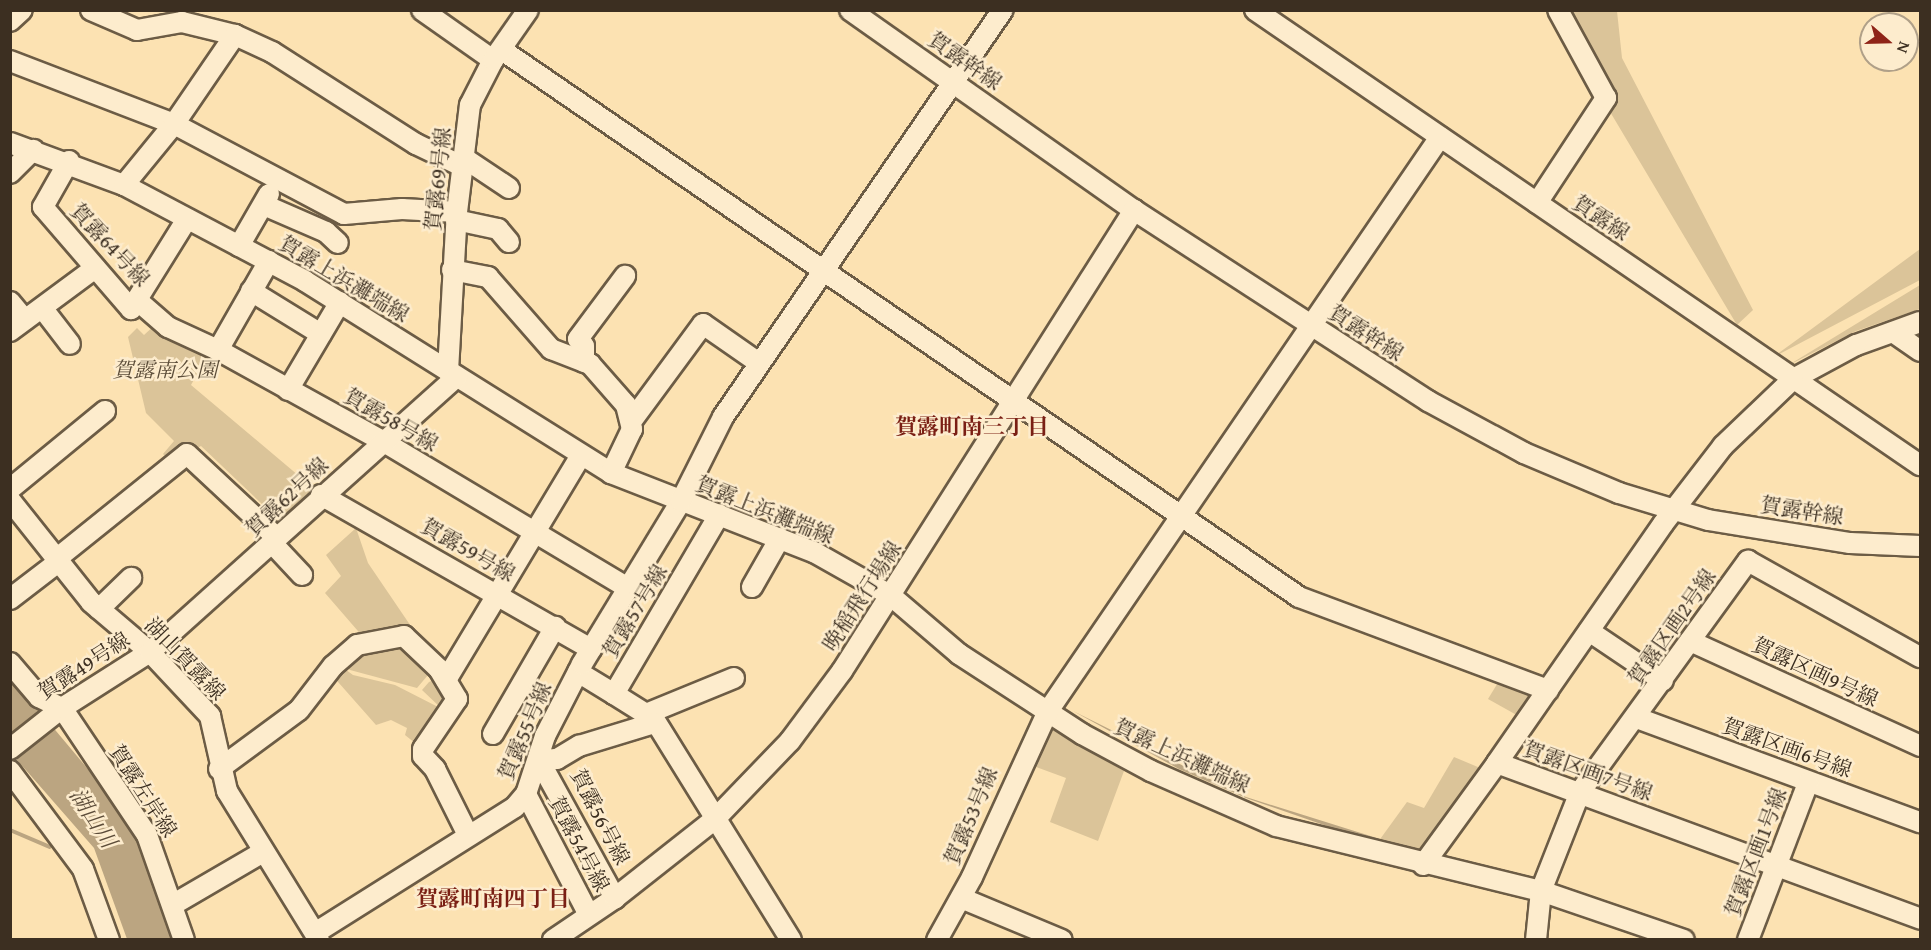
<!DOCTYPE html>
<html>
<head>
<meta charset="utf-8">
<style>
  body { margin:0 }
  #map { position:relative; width:1931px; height:950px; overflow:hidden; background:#fce2b2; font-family:"Gentium Book Plus","Noto Serif JP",serif }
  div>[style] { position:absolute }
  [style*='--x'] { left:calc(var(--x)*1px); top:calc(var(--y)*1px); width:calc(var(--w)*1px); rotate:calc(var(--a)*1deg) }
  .green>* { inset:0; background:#dbc499 }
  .water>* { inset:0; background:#bba581 }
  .stream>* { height:4px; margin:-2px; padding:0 2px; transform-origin:2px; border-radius:2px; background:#bba581 }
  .roads { filter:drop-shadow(2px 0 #6c5c45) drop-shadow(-2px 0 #6c5c45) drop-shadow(0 2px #6c5c45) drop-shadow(0 -2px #6c5c45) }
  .minor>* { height:20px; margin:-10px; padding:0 10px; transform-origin:10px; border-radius:10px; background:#fdeccd }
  span { translate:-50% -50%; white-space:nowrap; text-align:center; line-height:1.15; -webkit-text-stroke:5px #fdeccd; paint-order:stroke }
  .street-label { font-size:21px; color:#3c2f21 }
  .park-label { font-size:21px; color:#5c4d39; font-style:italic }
  .neighbourhood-label { font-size:22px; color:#7a1f14; font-weight:700 }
  .water-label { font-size:22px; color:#5c4c39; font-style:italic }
  .frame { position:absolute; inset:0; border:12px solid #3c2f21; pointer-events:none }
  .north { position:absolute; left:1859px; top:12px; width:60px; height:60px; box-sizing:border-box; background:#fdeccd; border:2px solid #b0a088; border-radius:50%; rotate:110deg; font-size:16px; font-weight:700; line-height:24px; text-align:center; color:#3c2f21 }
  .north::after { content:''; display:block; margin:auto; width:21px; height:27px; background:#8f2418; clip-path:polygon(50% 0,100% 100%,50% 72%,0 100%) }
</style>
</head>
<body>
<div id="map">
  <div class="green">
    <i style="clip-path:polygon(1561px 11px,1617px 11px,1622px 58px,1753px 310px,1737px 325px,1606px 105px)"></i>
    <i style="clip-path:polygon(1920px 249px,1920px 280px,1772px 358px,1798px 339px)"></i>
    <i style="clip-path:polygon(1920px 285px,1920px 309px,1856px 331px,1787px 366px)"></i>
    <i style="clip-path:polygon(156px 324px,183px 346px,187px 343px,210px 351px,191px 385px,318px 492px,283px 524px,201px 446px,171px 462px,163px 454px,174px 441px,146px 413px,128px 337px,137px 328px,144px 335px)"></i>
    <i style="clip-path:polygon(356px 528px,368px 563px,423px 644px,364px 638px,325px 593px,341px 576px,326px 555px)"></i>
    <i style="clip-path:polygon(402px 640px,434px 677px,428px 675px,417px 688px,350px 670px,341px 661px,348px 655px)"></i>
    <i style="clip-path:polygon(338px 664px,353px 675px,395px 685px,442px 709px,422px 690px,429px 682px,434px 680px,453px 698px,420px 747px,405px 735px,407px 728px,391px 720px,376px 725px,331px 674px)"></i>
    <i style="clip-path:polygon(1502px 676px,1541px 690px,1522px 718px,1488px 699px)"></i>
    <i style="clip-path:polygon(1054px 730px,1124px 771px,1098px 841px,1050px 822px,1066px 778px,1028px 764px,1043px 734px)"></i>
    <i style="clip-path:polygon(1454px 757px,1485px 770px,1423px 849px,1418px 852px,1378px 842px,1407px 802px,1424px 808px)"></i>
  </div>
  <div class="water">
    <i style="clip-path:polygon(10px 676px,118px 805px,151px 866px,175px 939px,127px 939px,94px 848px,11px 753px)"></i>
    <i style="clip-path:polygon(1073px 711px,1246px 797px,1415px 850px,1344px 832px,1246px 798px,1179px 769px)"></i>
  </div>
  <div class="stream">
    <i style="--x:980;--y:63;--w:63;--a:-57.3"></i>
    <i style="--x:10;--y:830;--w:43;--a:23"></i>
  </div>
  <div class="roads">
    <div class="minor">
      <i style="--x:91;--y:10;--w:50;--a:23.5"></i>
      <i style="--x:137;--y:30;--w:46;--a:-10.1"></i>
      <i style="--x:182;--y:22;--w:55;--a:13.8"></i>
      <i style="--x:422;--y:10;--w:87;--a:35.2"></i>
      <i style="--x:850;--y:10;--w:347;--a:35.2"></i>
      <i style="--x:1134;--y:210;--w:351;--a:33"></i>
      <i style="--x:1428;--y:401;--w:109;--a:28.4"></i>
      <i style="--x:1524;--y:453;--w:103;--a:22.8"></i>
      <i style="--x:1619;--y:493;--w:93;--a:16.9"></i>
      <i style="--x:1708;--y:520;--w:144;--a:9.2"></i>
      <i style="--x:1850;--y:543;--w:70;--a:2.5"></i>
      <i style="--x:1255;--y:10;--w:806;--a:34.38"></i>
      <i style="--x:10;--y:21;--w:16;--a:-43"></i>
      <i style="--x:502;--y:50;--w:967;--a:34.46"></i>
      <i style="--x:1299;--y:597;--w:266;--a:20.5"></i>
      <i style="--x:10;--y:61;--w:176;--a:21"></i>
      <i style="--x:174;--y:124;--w:192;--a:27.9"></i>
      <i style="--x:344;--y:214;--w:58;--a:-4.9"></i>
      <i style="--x:402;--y:209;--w:55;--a:3.1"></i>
      <i style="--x:10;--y:143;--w:121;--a:20.2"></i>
      <i style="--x:124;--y:185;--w:205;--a:27.9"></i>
      <i style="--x:305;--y:281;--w:361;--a:32.1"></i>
      <i style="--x:611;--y:473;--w:218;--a:21.3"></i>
      <i style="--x:814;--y:552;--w:87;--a:29.5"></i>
      <i style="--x:890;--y:595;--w:91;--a:40.5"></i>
      <i style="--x:959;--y:654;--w:147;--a:33"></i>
      <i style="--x:1082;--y:734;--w:78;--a:28.2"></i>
      <i style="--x:1151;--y:771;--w:137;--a:23.7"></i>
      <i style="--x:1276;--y:826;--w:273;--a:13.8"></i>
      <i style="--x:1541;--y:891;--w:151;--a:18.9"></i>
      <i style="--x:464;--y:158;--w:54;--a:33.7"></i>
      <i style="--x:69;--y:161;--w:53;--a:119.5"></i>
      <i style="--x:43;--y:207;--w:135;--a:49.2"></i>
      <i style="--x:131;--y:309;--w:106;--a:-58.1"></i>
      <i style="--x:10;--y:173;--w:33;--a:-45"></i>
      <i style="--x:124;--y:185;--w:79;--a:-50.7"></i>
      <i style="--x:174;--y:124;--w:108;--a:-55.6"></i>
      <i style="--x:235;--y:35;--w:41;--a:24.7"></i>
      <i style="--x:272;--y:52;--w:171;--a:32.6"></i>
      <i style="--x:416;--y:144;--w:53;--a:25.6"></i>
      <i style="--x:1537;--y:203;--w:126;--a:-56.7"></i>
      <i style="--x:1606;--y:98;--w:100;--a:-118.6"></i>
      <i style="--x:264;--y:205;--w:68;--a:23.5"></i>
      <i style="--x:326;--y:232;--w:16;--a:43"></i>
      <i style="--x:456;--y:220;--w:43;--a:12.1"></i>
      <i style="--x:498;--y:229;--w:17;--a:50"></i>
      <i style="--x:239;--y:246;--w:60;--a:-60"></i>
      <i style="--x:269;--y:261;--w:103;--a:119.8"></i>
      <i style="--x:218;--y:350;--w:190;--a:29"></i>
      <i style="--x:384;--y:442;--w:284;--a:30.9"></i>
      <i style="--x:452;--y:270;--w:37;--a:11"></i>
      <i style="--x:488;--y:277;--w:96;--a:48.8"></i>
      <i style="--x:551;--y:349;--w:42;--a:21"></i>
      <i style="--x:590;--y:364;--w:55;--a:48.7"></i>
      <i style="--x:626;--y:405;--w:25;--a:76"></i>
      <i style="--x:632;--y:429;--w:49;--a:115.5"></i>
      <i style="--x:251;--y:291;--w:82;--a:31.6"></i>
      <i style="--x:138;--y:301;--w:40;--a:41"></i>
      <i style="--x:168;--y:327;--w:55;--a:24.7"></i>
      <i style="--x:10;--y:302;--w:23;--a:50"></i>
      <i style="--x:43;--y:309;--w:44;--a:52.4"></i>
      <i style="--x:1920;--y:322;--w:68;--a:160.2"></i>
      <i style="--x:1856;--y:345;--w:72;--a:151.6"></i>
      <i style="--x:1793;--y:379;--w:97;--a:136.3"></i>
      <i style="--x:1723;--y:446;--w:98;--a:127.6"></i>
      <i style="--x:1663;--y:524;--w:291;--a:124.8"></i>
      <i style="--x:1497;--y:763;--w:451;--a:20.2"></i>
      <i style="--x:10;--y:331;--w:106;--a:-36.5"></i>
      <i style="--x:1893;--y:332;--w:33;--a:35"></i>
      <i style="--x:584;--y:362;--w:16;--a:-90"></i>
      <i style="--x:584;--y:346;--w:9;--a:-131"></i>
      <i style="--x:578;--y:339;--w:79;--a:-53.3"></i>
      <i style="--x:448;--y:371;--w:159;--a:-86.8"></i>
      <i style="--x:457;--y:212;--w:108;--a:-83.1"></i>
      <i style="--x:470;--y:105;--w:51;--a:-62.9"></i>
      <i style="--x:493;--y:60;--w:61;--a:-55"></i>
      <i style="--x:288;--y:390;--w:102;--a:-59.4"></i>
      <i style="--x:633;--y:419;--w:118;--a:-53.6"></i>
      <i style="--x:703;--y:324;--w:68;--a:34.9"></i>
      <i style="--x:10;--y:489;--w:123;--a:-39.4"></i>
      <i style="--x:321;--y:495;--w:311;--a:29.7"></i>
      <i style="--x:10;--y:500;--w:130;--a:51.5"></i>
      <i style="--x:91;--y:602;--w:77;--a:40.3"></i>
      <i style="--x:150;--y:652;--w:88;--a:46.8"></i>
      <i style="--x:210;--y:716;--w:77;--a:77.2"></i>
      <i style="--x:227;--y:791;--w:175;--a:58.3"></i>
      <i style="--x:272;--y:543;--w:44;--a:46.8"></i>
      <i style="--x:55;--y:560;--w:169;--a:-38.8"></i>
      <i style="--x:187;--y:454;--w:123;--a:43"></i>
      <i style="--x:752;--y:587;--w:56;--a:-60.3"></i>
      <i style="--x:10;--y:599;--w:59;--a:-37.5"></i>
      <i style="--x:99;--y:609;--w:45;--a:-44.1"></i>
      <i style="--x:1589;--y:631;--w:89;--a:34"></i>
      <i style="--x:1690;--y:641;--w:253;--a:24.5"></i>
      <i style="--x:10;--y:663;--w:45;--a:49.5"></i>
      <i style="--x:39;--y:697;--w:25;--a:26"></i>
      <i style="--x:62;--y:708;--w:153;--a:56.2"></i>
      <i style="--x:147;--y:835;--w:111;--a:70.6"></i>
      <i style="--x:578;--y:672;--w:42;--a:31.4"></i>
      <i style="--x:614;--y:694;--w:208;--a:-59.6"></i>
      <i style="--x:446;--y:680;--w:262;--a:-59"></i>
      <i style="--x:614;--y:694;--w:47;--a:32"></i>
      <i style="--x:654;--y:719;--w:260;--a:58.2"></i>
      <i style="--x:646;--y:714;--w:95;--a:-22.2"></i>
      <i style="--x:1637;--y:718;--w:302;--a:20.2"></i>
      <i style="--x:493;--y:734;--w:124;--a:-59.9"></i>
      <i style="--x:10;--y:749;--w:66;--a:-38.3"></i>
      <i style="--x:62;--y:708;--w:104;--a:-32.5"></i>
      <i style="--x:150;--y:652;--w:412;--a:-41.9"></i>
      <i style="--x:539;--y:760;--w:158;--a:61.2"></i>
      <i style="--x:539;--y:760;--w:18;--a:-3"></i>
      <i style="--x:557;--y:759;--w:26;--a:-31"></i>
      <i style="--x:579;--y:746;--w:78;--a:-17"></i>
      <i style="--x:219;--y:769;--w:99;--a:-36.4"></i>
      <i style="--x:299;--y:710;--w:56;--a:-52.3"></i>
      <i style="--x:333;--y:666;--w:32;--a:-41"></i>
      <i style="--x:357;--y:645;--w:48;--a:-10.8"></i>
      <i style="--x:404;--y:636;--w:48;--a:43.3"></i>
      <i style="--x:439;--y:669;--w:35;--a:59"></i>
      <i style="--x:457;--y:699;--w:60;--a:124.2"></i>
      <i style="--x:423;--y:749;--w:7;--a:90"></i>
      <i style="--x:423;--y:756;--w:18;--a:47"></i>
      <i style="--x:435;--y:769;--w:74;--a:63.4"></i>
      <i style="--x:10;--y:771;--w:122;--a:53.3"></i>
      <i style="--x:83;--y:869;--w:76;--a:69.9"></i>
      <i style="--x:526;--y:794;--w:136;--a:62.5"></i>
      <i style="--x:1423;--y:865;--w:126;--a:-54"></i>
      <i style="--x:961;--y:898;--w:109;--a:22.6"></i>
      <i style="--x:174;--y:904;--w:103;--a:-30.3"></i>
      <i style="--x:315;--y:933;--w:236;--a:-32.2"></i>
      <i style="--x:515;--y:807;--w:17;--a:-50"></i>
      <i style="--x:526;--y:794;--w:61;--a:-71.9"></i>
      <i style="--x:545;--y:736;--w:81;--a:-62.8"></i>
      <i style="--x:582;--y:664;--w:191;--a:-58.7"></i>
      <i style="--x:681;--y:501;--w:94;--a:-63.4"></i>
      <i style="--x:723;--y:417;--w:494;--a:-55.5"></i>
      <i style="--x:553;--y:940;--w:75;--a:-34.1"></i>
      <i style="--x:615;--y:898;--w:127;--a:-38.3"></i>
      <i style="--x:715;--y:819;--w:108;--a:-46.1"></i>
      <i style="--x:790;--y:741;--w:87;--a:-53.4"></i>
      <i style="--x:842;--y:671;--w:546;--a:-57.65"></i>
      <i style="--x:937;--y:940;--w:72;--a:-60.9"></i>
      <i style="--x:972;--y:877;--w:183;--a:-65.4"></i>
      <i style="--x:1048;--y:711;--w:695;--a:-55.67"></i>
      <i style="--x:1536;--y:940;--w:49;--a:-84.2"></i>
      <i style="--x:1541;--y:891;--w:106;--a:-68.5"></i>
      <i style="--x:1580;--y:792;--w:286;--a:-54"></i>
      <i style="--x:1748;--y:561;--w:197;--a:29.2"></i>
      <i style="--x:1748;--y:940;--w:168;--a:-69.1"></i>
    </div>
  </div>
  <div class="street-label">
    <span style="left:965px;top:61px;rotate:35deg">賀露幹線</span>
    <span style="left:438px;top:179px;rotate:-84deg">賀露69号線</span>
    <span style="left:1601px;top:218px;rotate:34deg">賀露線</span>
    <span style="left:110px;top:245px;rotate:47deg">賀露64号線</span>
    <span style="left:344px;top:279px;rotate:31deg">賀露上浜灘端線</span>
    <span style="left:1366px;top:333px;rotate:33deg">賀露幹線</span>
    <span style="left:391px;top:420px;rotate:30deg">賀露58号線</span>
    <span style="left:287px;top:497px;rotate:-43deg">賀露62号線</span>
    <span style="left:765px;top:510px;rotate:22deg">賀露上浜灘端線</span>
    <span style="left:1802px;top:511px;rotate:9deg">賀露幹線</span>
    <span style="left:468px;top:550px;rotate:30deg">賀露59号線</span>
    <span style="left:862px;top:596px;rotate:-57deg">晩稲飛行場線</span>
    <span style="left:635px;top:611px;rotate:-59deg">賀露57号線</span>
    <span style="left:1672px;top:627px;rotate:-55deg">賀露区画2号線</span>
    <span style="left:185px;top:659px;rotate:46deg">湖山賀露線</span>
    <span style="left:84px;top:666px;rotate:-33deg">賀露49号線</span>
    <span style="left:1815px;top:672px;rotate:25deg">賀露区画9号線</span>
    <span style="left:525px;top:731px;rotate:-67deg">賀露55号線</span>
    <span style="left:1787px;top:748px;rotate:20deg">賀露区画6号線</span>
    <span style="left:1182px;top:756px;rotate:25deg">賀露上浜灘端線</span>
    <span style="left:1588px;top:771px;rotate:20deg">賀露区画7号線</span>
    <span style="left:143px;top:791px;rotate:57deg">賀露左岸線</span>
    <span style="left:971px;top:816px;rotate:-67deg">賀露53号線</span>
    <span style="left:600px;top:817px;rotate:63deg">賀露56号線</span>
    <span style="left:579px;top:844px;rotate:62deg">賀露54号線</span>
    <span style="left:1756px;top:852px;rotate:-69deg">賀露区画1号線</span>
  </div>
  <div class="park-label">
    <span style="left:165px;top:370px">賀露南公園</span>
  </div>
  <div class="neighbourhood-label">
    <span style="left:972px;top:427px">賀露町南三丁目</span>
    <span style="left:493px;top:899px">賀露町南四丁目</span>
  </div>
  <div class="water-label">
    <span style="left:93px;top:818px;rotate:57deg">湖山川</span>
  </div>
  <div class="frame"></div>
  <div class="north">N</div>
</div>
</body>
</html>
